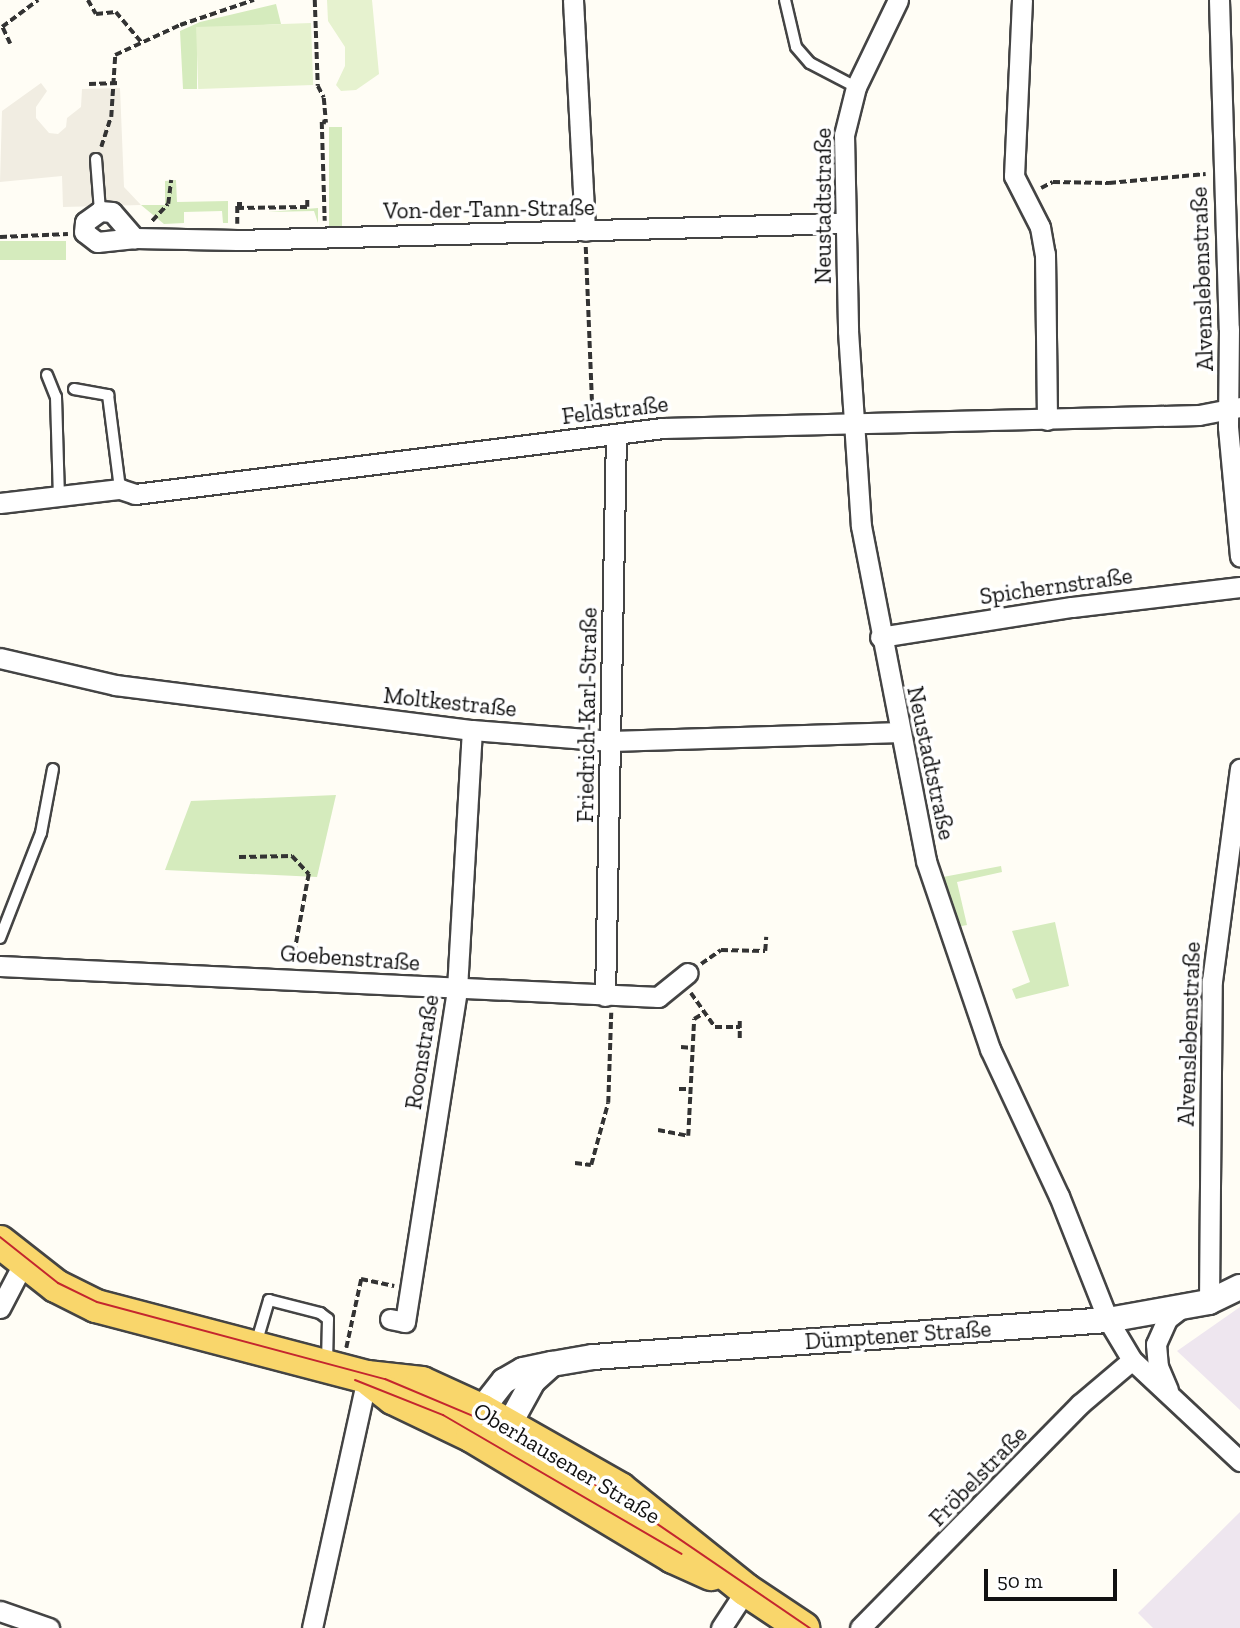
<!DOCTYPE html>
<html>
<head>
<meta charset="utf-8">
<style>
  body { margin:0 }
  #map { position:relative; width:1240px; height:1628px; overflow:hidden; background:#fffdf5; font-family:"Zilla Slab",serif }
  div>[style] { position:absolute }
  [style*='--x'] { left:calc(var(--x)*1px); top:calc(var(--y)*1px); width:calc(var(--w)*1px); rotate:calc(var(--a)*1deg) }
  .industrial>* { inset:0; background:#eee6ef }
  .green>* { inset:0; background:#d5ebbd; transform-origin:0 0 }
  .pitch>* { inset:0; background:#e6f2cf; transform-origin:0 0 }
  .plaza>* { inset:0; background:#f1ede2 }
  .path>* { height:3.5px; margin-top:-1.75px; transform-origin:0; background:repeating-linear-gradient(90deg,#333 0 7px,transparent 0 10.5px) }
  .roads { filter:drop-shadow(2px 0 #444) drop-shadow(-2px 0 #444) drop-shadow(0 2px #444) drop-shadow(0 -2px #444) }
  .service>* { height:10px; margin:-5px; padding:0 5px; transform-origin:5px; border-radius:5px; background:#fff }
  .minor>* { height:19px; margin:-9.5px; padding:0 9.5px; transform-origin:9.5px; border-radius:9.5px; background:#fff }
  .tertiary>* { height:24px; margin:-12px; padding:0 12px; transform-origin:12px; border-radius:12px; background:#fff }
  .primary>* { height:32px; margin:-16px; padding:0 16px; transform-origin:16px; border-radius:16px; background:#f9d66b }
  .tram>* { height:2px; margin:-1px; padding:0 1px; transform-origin:1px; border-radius:1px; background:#c4262e }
  .path-bridge>* { height:3.5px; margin-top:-1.75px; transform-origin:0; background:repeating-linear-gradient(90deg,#333 0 7px,transparent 0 10.5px) }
  span { translate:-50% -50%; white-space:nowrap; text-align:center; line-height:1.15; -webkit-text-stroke:7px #fff; paint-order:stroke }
  .street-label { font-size:23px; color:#111 }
  .scale { position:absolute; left:984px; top:1569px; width:133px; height:32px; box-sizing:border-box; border:4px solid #111; border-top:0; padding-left:9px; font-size:21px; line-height:24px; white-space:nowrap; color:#111; -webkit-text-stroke:5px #fff; paint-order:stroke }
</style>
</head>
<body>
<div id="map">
  <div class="industrial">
    <i style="clip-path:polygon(1240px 1307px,1240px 1410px,1177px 1351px)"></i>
    <i style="clip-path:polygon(1240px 1512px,1240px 1628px,1153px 1628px,1138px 1613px)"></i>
  </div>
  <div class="green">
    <i style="clip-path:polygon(276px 4px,281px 24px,197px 29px,197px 89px,183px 89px,180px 31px,200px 22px)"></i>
    <i style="left:329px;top:127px;width:13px;height:101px"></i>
    <i style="clip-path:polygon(176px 180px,177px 202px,228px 201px,228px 223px,223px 223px,222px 211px,184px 212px,184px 223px,164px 224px,141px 205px,165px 205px,165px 181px)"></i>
    <i style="clip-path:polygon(318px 208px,318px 223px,314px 211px,268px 212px)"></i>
    <i style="left:66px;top:241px;width:19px;height:66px;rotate:90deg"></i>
    <i style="clip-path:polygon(336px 795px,317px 877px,165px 870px,191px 801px)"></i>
    <i style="clip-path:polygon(1001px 866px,1002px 872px,957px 882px,967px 925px,957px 927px,943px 877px)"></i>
    <i style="clip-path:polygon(1055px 922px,1069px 986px,1016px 999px,1012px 989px,1030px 982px,1012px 931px)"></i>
  </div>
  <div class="pitch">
    <i style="clip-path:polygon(327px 0,372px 0,379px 74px,356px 90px,341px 91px,336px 85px,345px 66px,345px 47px,328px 21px)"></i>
    <i style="left:311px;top:23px;width:62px;height:115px;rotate:88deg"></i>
  </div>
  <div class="plaza">
    <i style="clip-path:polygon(41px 83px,47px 91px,36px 107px,36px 118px,49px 133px,58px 134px,66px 127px,67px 118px,81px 107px,82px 89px,120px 88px,124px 187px,141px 205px,63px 207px,62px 176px,0 182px,2px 111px)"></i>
  </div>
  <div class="path">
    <i style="--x:88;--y:0;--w:16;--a:60"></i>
    <i style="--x:96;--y:14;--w:20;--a:-6"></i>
    <i style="--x:116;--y:12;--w:39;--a:50"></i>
    <i style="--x:315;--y:0;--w:86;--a:88"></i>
    <i style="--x:318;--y:86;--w:13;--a:63"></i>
    <i style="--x:324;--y:98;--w:25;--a:85"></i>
    <i style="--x:326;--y:123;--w:4;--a:-166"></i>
    <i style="--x:322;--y:122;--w:99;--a:88.3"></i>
    <i style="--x:10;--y:44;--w:19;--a:-115"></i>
    <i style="--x:2;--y:27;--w:45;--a:-36.9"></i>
    <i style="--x:101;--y:147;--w:32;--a:-72"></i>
    <i style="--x:111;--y:117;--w:62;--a:-86.3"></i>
    <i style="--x:115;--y:55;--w:72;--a:-24.8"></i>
    <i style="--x:180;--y:25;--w:78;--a:-18.7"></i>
    <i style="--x:1041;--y:188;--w:13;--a:-27"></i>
    <i style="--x:1053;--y:182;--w:56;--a:1"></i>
    <i style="--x:1109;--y:183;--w:97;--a:-5.3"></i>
    <i style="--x:237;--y:208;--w:70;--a:-0.8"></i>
    <i style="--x:307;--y:207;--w:9;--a:-90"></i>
    <i style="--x:152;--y:221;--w:23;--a:-47"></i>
    <i style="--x:168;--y:204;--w:24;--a:-83"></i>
    <i style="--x:237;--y:224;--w:20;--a:-90"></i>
    <i style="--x:237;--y:204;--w:5;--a:0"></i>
    <i style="--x:0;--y:237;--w:68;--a:-2.5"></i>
    <i style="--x:586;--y:247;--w:171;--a:87.7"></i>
    <i style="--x:239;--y:857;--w:53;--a:-1.1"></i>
    <i style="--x:292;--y:856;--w:25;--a:47"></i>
    <i style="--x:309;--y:874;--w:88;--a:100.4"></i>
    <i style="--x:701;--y:964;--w:24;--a:-35"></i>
    <i style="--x:721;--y:950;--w:44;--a:1.3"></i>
    <i style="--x:765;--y:951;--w:14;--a:-86"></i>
    <i style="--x:691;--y:993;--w:42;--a:54.8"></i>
    <i style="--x:715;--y:1027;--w:25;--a:0"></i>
    <i style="--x:740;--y:1021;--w:19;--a:90"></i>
    <i style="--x:681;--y:1047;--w:12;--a:5"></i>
    <i style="--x:679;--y:1089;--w:12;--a:0"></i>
    <i style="--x:658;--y:1130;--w:31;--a:11"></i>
    <i style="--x:688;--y:1136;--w:117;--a:-87.1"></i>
    <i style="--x:694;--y:1019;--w:12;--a:-31"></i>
    <i style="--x:575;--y:1163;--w:16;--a:7"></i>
    <i style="--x:591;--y:1165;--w:64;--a:-74.7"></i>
    <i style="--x:608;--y:1103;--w:90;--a:-88.1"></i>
    <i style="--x:346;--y:1348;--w:71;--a:-77.7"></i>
    <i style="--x:361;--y:1279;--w:34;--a:12"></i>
  </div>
  <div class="roads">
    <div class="service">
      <i style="--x:785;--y:0;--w:48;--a:76.8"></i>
      <i style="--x:796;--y:47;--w:21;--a:49"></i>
      <i style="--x:810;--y:63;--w:52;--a:27.6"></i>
      <i style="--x:96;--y:159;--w:52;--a:85.6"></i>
      <i style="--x:47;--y:375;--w:24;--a:68"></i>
      <i style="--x:56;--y:397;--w:101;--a:88.3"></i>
      <i style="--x:74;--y:389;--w:35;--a:10"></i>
      <i style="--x:108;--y:395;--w:95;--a:82.7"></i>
      <i style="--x:0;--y:938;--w:113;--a:-68.7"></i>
      <i style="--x:41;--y:833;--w:65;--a:-79.4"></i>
      <i style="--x:256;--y:1344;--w:46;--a:-73.5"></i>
      <i style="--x:269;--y:1300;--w:53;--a:14.3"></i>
      <i style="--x:320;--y:1313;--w:10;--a:37"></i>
      <i style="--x:328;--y:1319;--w:44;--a:91.3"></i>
    </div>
    <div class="minor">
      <i style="--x:573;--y:0;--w:231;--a:87"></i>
      <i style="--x:898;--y:0;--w:97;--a:115.8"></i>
      <i style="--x:856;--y:87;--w:49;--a:104"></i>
      <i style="--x:844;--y:135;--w:196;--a:88.8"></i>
      <i style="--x:848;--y:331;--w:195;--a:86.2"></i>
      <i style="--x:861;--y:526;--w:341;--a:79"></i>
      <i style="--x:926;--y:861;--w:199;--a:71.2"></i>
      <i style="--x:990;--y:1049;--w:162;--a:64.9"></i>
      <i style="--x:1059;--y:1196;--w:133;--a:68.4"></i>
      <i style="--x:1108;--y:1320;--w:47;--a:59"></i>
      <i style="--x:1132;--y:1360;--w:148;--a:43.1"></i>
      <i style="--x:1022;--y:0;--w:176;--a:92.6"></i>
      <i style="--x:1014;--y:176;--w:57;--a:63"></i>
      <i style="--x:1040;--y:227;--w:27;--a:80"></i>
      <i style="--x:1045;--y:254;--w:166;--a:89.3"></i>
      <i style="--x:1219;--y:0;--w:329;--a:88.3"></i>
      <i style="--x:1229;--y:329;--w:98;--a:90.6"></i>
      <i style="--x:1228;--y:427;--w:130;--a:84.7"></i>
      <i style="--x:135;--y:238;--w:38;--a:174"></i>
      <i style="--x:97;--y:242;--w:16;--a:-142"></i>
      <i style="--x:84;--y:232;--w:10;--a:-84"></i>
      <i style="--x:85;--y:222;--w:19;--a:-36"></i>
      <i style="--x:100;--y:211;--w:12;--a:5"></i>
      <i style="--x:112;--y:212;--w:35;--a:49"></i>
      <i style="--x:135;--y:238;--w:102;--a:1.1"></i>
      <i style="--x:237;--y:240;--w:608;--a:-1.6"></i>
      <i style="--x:0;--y:503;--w:121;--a:-6.7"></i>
      <i style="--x:120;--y:489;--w:16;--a:18"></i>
      <i style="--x:135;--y:494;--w:532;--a:-7.13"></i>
      <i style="--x:663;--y:428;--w:536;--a:-1.39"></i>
      <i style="--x:1199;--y:415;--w:42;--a:-11"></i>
      <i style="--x:880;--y:637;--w:194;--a:-8.9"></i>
      <i style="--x:1072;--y:607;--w:169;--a:-6.8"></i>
      <i style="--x:0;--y:658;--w:118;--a:13.2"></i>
      <i style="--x:115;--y:685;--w:360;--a:7.2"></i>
      <i style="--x:472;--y:730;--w:140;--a:4.5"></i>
      <i style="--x:612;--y:741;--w:288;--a:-1.8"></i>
      <i style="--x:0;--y:966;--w:659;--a:2.7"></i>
      <i style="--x:658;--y:997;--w:38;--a:-39"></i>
      <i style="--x:605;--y:996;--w:562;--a:-88.88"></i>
      <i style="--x:1209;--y:1302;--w:321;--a:-89.5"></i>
      <i style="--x:1212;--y:981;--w:214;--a:-82.5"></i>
      <i style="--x:0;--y:1308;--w:50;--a:-62.4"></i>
      <i style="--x:390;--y:1319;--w:15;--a:11"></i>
      <i style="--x:405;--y:1322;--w:337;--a:-81.1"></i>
      <i style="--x:457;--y:989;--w:259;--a:-86.7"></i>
      <i style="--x:1168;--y:1390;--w:25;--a:-113"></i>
      <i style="--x:1158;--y:1367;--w:23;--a:-95"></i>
      <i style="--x:1156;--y:1344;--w:27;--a:-66"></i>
      <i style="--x:1167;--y:1319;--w:16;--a:-38"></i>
      <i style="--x:0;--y:1611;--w:52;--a:19.1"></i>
      <i style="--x:312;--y:1628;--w:257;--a:-77.6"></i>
      <i style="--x:721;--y:1628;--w:45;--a:-56.7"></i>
      <i style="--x:860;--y:1628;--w:314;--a:-45.5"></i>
      <i style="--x:1080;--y:1404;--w:68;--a:-40.2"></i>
    </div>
    <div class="tertiary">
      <i style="--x:476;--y:1426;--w:17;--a:-73"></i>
      <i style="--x:481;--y:1410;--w:37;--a:-52"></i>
      <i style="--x:504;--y:1381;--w:22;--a:-30"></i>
      <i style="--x:523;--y:1370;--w:30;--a:-12"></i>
      <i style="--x:552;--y:1364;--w:42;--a:-9.7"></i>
      <i style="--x:593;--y:1357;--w:516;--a:-4.11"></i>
      <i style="--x:1108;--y:1320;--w:103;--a:-10.1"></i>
      <i style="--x:1209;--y:1302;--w:34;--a:-26"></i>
      <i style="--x:500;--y:1441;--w:68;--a:-61.2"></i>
      <i style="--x:533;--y:1381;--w:25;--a:-42"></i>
    </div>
    <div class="primary">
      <i style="--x:0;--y:1242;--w:71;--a:38.2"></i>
      <i style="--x:56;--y:1286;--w:45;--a:26.6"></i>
      <i style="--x:96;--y:1306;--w:280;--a:14.7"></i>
      <i style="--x:367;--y:1377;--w:55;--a:6.2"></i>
      <i style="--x:422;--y:1383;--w:65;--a:24.6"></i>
      <i style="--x:481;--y:1410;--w:160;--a:29.6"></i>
      <i style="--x:620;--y:1489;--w:161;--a:38.7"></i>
      <i style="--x:746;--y:1590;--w:69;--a:33.7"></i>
      <i style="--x:371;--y:1381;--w:28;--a:38"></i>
      <i style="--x:393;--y:1398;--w:88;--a:25.7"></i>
      <i style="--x:472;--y:1436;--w:235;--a:31"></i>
      <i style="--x:673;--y:1557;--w:42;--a:24.1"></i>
    </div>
  </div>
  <div class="tram">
    <i style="--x:0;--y:1237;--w:74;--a:38.4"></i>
    <i style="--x:58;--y:1283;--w:43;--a:26"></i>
    <i style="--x:97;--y:1302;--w:298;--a:15"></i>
    <i style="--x:385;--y:1379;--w:101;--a:22.8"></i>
    <i style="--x:478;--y:1418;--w:169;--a:29.7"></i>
    <i style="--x:625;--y:1502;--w:224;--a:34.3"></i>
    <i style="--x:355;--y:1380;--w:95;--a:21.7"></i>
    <i style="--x:443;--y:1415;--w:276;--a:30.2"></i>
  </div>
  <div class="path-bridge">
    <i style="--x:89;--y:84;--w:30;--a:-2"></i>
  </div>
  <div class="street-label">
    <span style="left:823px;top:206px;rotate:-90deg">Neustadtstraße</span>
    <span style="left:489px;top:209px;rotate:-1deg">Von-der-Tann-Straße</span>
    <span style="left:1202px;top:279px;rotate:-92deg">Alvenslebenstraße</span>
    <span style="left:615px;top:410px;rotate:-7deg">Feldstraße</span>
    <span style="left:1056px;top:586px;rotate:-8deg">Spichernstraße</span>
    <span style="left:450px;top:702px;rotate:6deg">Moltkestraße</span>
    <span style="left:587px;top:715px;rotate:-89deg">Friedrich-Karl-Straße</span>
    <span style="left:931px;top:763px;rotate:78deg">Neustadtstraße</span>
    <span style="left:350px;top:958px;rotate:4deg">Goebenstraße</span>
    <span style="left:1189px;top:1034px;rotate:-88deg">Alvenslebenstraße</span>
    <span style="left:422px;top:1052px;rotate:-81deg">Roonstraße</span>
    <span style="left:898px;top:1335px;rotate:-4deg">Dümptener Straße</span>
    <span style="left:567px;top:1463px;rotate:31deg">Oberhausener Straße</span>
    <span style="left:978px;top:1476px;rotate:-46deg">Fröbelstraße</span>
  </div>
  <div class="scale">50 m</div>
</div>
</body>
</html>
